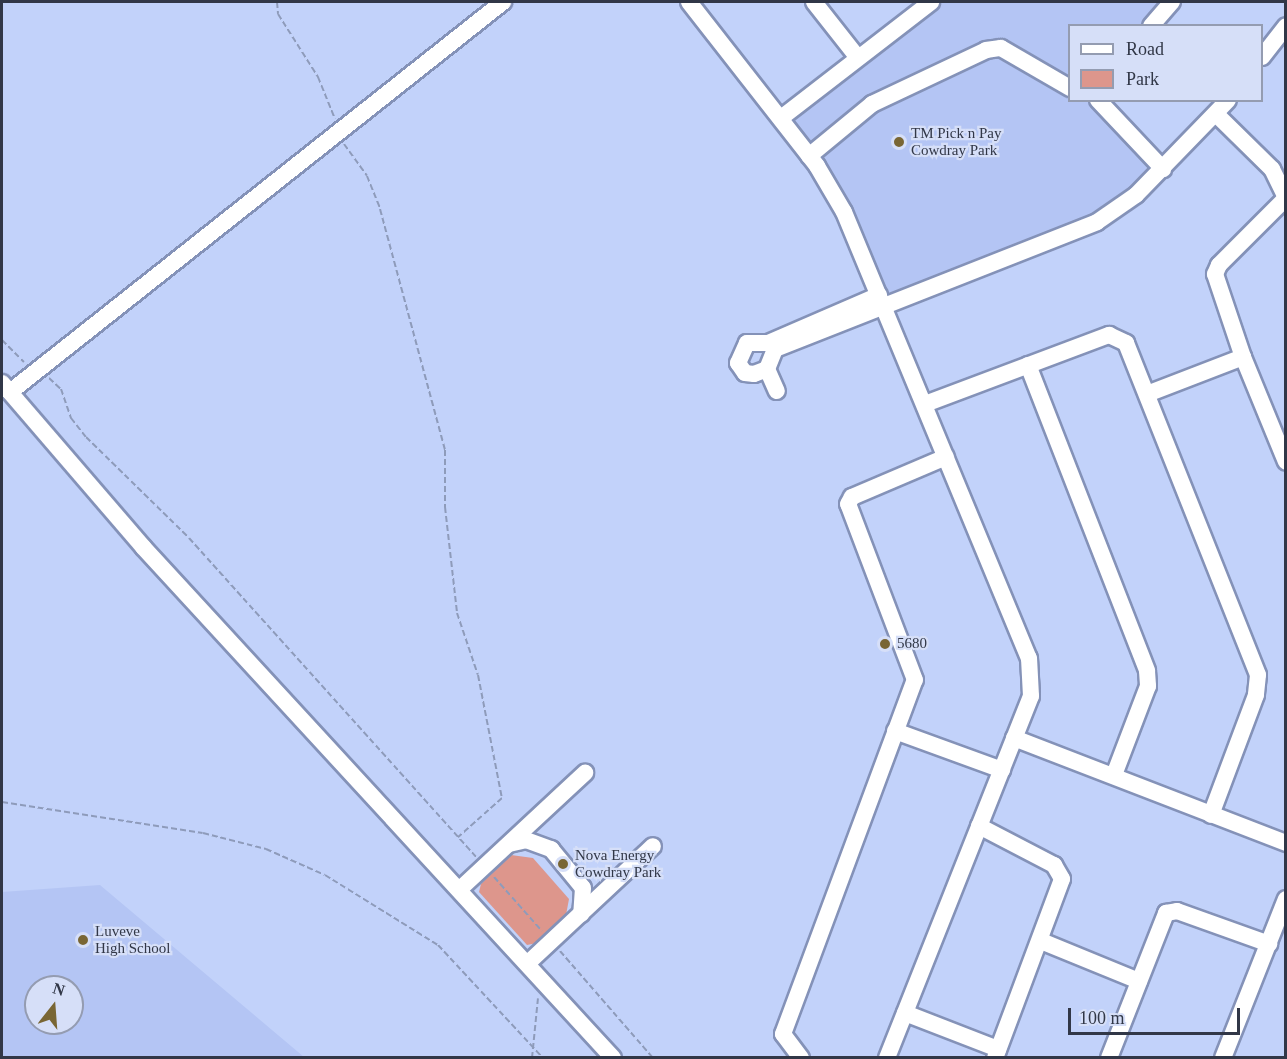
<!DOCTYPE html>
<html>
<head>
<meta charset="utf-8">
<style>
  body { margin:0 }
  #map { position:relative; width:1287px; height:1059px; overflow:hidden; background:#c2d2fa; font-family:"Times New Roman",serif }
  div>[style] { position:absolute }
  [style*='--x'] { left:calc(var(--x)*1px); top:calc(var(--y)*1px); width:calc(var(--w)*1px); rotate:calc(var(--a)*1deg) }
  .built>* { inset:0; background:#b4c5f4 }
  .green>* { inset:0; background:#dd968c }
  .path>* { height:2px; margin-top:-1px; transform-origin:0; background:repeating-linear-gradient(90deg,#8e9bba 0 6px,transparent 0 9px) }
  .roads { filter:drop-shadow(2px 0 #8492b8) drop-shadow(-2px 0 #8492b8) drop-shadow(0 2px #8492b8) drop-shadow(0 -2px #8492b8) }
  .minor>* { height:16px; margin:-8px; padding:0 8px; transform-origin:8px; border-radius:8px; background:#fff }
  .dots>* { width:16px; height:16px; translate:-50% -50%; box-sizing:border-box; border:3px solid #d6dff8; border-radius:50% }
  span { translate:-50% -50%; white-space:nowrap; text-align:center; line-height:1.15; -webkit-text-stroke:4.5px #d6dff8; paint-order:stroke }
  .poi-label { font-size:15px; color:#313747 }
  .left { translate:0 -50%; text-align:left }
  .frame { position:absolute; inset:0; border:3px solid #313747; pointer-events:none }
  .legend { position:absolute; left:1068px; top:24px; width:195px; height:78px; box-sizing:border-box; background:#d6dff8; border:2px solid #949cb1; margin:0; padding:8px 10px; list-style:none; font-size:18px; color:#313747 }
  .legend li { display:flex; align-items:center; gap:12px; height:30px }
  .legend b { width:30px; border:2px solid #949cb1 }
  .north { position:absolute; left:24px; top:975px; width:60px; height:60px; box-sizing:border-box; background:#d6dff8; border:2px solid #949cb1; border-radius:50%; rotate:17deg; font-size:16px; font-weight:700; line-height:24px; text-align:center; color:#313747 }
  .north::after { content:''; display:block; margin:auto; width:21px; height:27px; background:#796634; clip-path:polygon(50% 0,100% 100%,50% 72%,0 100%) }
  .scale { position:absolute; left:1068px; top:1008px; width:172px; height:27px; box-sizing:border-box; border:3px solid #313747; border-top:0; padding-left:8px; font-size:18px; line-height:21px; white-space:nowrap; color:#313747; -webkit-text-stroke:4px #d6dff8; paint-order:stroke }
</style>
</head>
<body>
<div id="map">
  <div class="built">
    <i style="clip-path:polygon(939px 2px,1163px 2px,1144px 25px,1070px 26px,1070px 100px,1093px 101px,1094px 108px,1159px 170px,1095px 219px,885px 299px,790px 121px)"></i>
    <i style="clip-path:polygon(evenodd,100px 885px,304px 1057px,2px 1057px,2px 892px,100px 885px,36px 987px,72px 987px,72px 1023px,36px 1023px,36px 987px)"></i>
  </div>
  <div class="green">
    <i style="clip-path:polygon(511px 855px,533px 858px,569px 899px,566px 915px,537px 943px,527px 945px,479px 892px,481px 884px)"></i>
  </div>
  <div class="path">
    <i style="--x:277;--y:2;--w:12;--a:85"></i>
    <i style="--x:278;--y:14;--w:75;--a:57.6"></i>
    <i style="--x:318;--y:77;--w:45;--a:68"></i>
    <i style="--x:344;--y:144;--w:39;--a:54"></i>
    <i style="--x:367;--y:176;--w:35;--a:68"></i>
    <i style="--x:380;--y:209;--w:250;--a:74.9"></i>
    <i style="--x:445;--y:450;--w:57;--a:90"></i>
    <i style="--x:445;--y:507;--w:107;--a:83.5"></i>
    <i style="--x:457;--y:613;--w:65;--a:71.3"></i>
    <i style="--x:478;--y:675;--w:125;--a:79"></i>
    <i style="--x:502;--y:798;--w:59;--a:138.4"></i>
    <i style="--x:2;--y:340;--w:31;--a:45"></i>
    <i style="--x:49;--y:378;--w:16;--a:43"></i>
    <i style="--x:61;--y:389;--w:31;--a:71"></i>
    <i style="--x:71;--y:418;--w:24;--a:52"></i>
    <i style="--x:86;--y:437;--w:144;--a:44.4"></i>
    <i style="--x:189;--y:538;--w:429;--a:48"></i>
    <i style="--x:2;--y:802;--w:203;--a:8.8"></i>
    <i style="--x:203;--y:833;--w:65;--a:14.3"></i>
    <i style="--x:266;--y:849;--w:64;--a:23.8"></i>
    <i style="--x:325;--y:875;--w:133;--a:31.8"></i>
    <i style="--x:438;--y:945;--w:154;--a:47.1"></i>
    <i style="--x:494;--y:877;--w:72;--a:48.4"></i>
    <i style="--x:560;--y:951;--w:142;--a:49"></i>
    <i style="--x:532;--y:1058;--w:60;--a:-84.3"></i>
  </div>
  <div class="roads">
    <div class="minor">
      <i style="--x:689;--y:2;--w:208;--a:52"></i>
      <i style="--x:817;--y:166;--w:53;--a:59.6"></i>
      <i style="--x:844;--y:212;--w:483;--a:67.5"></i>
      <i style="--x:1029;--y:658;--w:38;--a:87"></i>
      <i style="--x:1031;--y:696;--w:390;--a:111.7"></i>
      <i style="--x:814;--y:2;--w:71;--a:51.8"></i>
      <i style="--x:1151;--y:26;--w:32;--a:-49"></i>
      <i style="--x:1262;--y:57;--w:39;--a:-52"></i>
      <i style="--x:1098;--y:100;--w:95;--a:46.7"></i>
      <i style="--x:1217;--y:115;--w:77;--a:44.5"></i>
      <i style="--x:1272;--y:169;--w:32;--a:64"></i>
      <i style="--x:1286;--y:198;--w:95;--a:135"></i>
      <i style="--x:1219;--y:265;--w:10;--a:114"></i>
      <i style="--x:1215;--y:274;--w:88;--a:71.4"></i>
      <i style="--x:1243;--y:357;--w:113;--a:67.7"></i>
      <i style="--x:781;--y:118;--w:190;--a:-37.7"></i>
      <i style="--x:809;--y:156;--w:82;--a:-39.5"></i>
      <i style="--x:872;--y:104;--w:126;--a:-25.3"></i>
      <i style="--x:986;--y:50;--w:15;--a:-8"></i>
      <i style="--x:1001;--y:48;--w:80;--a:30.1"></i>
      <i style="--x:879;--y:295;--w:121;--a:156.6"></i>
      <i style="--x:768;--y:343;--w:21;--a:180"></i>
      <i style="--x:747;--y:343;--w:22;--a:114"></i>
      <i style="--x:738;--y:363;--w:12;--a:55"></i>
      <i style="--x:745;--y:373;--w:9;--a:6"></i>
      <i style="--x:754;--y:374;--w:14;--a:-21"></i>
      <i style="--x:767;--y:369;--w:22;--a:-68"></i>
      <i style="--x:775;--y:349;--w:346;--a:-21.5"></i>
      <i style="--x:1097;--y:222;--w:47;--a:-34.7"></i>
      <i style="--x:1136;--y:195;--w:132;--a:-45.9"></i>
      <i style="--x:1028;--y:365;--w:328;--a:68.7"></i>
      <i style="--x:1147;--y:671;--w:15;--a:86"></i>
      <i style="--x:1148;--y:686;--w:95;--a:110.9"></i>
      <i style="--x:767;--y:369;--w:24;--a:66"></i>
      <i style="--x:2;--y:383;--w:216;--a:49.3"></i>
      <i style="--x:143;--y:547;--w:694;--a:47.39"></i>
      <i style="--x:10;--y:392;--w:629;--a:-38.35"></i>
      <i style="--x:1147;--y:394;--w:103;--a:-21.1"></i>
      <i style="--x:925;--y:404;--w:197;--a:-20.6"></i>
      <i style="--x:1109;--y:335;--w:19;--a:25"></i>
      <i style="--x:1126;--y:343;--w:357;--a:68.3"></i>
      <i style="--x:1258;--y:675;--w:20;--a:96"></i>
      <i style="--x:1256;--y:695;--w:128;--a:110.6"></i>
      <i style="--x:895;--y:731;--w:114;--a:20"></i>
      <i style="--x:1014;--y:738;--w:292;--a:21.1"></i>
      <i style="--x:979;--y:826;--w:85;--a:27.5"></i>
      <i style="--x:1054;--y:865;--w:16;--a:60"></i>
      <i style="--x:1062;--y:879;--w:191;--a:110.5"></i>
      <i style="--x:509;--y:844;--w:17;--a:-13"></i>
      <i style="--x:526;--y:840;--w:27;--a:20"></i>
      <i style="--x:551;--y:849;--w:50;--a:50.6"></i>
      <i style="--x:583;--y:888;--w:26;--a:94"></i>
      <i style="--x:460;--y:889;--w:171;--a:-42.9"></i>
      <i style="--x:1041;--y:941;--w:106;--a:22.2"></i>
      <i style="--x:528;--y:963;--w:171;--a:-43.1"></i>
      <i style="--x:905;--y:1013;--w:100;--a:21.2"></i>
      <i style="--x:801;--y:1058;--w:30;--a:-127"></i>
      <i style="--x:783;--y:1034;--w:378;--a:-69.6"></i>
      <i style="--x:915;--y:680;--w:188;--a:-110.8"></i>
      <i style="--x:848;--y:504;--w:8;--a:-60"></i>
      <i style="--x:852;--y:497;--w:102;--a:-23.1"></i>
      <i style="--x:1109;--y:1058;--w:156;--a:-68.5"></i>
      <i style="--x:1166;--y:913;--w:11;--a:-10"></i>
      <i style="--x:1177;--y:911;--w:98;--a:19.7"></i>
      <i style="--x:1223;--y:1058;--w:171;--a:-68.4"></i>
    </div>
  </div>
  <div class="dots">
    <i style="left:899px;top:142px;background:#796634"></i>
    <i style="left:885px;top:644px;background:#796634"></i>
    <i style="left:563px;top:864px;background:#796634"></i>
    <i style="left:83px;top:940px;background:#796634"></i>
  </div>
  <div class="poi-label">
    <span class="left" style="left:911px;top:142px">TM Pick n Pay<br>Cowdray Park</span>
    <span class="left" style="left:897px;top:644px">5680</span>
    <span class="left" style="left:575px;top:864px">Nova Energy<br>Cowdray Park</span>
    <span class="left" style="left:95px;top:940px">Luveve<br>High School</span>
  </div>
  <div class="frame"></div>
  <ul class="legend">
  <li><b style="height:8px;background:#fff"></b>Road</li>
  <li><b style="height:16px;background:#dd968c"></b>Park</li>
  </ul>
  <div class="north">N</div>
  <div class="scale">100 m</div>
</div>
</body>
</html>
